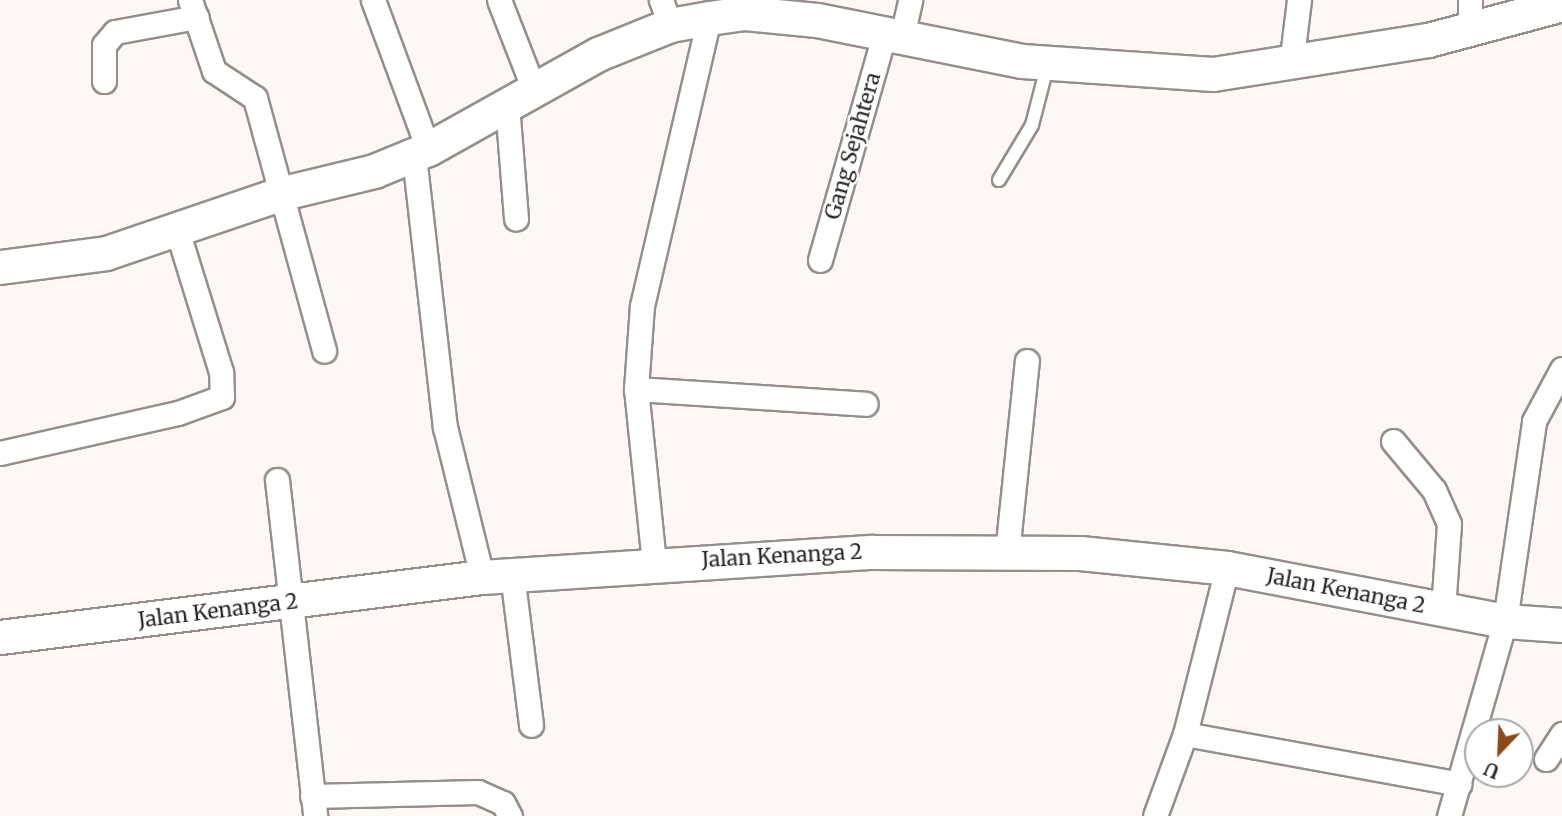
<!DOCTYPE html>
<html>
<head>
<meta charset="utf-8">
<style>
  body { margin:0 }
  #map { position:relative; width:1562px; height:816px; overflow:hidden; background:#fdf8f5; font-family:Merriweather,serif }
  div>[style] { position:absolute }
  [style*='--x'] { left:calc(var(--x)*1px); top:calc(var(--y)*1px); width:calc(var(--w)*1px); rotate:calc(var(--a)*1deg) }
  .roads { filter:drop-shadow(2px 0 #948f8c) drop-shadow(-2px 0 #948f8c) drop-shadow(0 2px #948f8c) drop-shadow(0 -2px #948f8c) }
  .lane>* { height:12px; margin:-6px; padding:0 6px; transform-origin:6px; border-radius:6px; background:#fff }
  .street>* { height:23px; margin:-11.5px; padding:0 11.5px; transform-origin:11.5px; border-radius:11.5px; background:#fff }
  .secondary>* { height:33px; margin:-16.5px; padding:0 16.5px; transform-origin:16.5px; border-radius:16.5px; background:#fff }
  span { translate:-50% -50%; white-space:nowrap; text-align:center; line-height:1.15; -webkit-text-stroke:5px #fff; paint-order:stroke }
  .street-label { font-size:21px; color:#282625 }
  .north { position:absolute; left:1464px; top:718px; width:70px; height:70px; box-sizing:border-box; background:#fff; border:2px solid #a9a8a8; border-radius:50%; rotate:203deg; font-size:19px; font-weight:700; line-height:28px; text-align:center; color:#282625 }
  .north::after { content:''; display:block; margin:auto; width:24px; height:32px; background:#8c491b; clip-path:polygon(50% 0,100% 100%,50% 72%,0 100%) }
</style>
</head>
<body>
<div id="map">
  <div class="roads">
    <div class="lane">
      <i style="--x:999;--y:180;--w:64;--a:-59"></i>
      <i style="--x:1032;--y:125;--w:64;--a:-75.5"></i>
    </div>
    <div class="street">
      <i style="--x:190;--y:0;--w:75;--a:71.3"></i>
      <i style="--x:214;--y:71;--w:49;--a:33.4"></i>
      <i style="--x:255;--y:98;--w:262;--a:74.7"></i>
      <i style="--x:373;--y:0;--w:159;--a:69.7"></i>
      <i style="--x:499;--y:0;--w:97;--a:68.7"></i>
      <i style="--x:661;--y:0;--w:27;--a:70"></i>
      <i style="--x:1469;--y:31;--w:31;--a:-88"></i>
      <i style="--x:902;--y:36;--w:37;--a:-77"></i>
      <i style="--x:1291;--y:65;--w:65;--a:-83"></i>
      <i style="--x:104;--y:81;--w:36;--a:-90"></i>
      <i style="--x:104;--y:45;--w:17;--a:-50"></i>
      <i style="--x:115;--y:32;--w:83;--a:-10.4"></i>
      <i style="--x:507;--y:104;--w:115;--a:85.5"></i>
      <i style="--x:414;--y:156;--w:273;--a:83.5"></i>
      <i style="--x:445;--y:427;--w:154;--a:76.1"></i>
      <i style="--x:820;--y:260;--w:237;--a:-74.1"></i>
      <i style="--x:636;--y:389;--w:230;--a:3.7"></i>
      <i style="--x:1393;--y:441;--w:64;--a:50.1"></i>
      <i style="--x:1434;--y:490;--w:37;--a:66"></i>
      <i style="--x:1449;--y:524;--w:86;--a:94"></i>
      <i style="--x:0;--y:453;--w:182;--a:-12.7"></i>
      <i style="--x:178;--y:413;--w:47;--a:-20"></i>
      <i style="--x:222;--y:397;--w:25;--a:-92"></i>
      <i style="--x:221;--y:372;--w:149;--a:-107.2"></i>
      <i style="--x:277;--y:480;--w:338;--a:83.5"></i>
      <i style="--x:1007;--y:553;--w:193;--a:-84.1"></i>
      <i style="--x:654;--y:563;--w:175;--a:-95.9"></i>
      <i style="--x:636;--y:389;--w:83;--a:-85.9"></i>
      <i style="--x:642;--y:306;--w:296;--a:-76.9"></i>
      <i style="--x:512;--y:574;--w:152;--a:82.8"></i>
      <i style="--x:1185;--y:734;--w:279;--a:10.3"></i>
      <i style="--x:1546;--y:759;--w:30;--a:-57"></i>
      <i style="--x:312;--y:796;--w:166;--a:-1.4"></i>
      <i style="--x:478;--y:792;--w:27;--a:24"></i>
      <i style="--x:503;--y:803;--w:15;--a:62"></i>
      <i style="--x:1155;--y:816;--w:87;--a:-69.9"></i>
      <i style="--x:1185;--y:734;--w:171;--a:-75.8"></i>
      <i style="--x:1449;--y:816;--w:203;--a:-74"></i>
      <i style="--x:1505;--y:621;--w:202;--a:-81.7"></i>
      <i style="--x:1534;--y:421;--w:59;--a:-61.7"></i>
    </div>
    <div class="secondary">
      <i style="--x:0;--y:267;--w:107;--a:-7.5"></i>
      <i style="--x:106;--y:253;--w:183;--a:-18.8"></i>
      <i style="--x:279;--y:194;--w:98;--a:-13.6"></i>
      <i style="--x:374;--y:171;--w:58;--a:-22.2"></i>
      <i style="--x:428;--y:149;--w:195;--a:-29.2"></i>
      <i style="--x:598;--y:54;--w:78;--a:-21.9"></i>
      <i style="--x:670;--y:25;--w:40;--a:-10"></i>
      <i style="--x:709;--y:18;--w:36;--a:-8"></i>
      <i style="--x:745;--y:13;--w:72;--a:5.6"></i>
      <i style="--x:817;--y:20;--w:209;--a:11.3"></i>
      <i style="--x:1022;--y:61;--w:191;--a:3.9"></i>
      <i style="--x:1213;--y:74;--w:218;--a:-9"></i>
      <i style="--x:1428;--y:40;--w:139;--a:-15"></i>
      <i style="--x:0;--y:637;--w:486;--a:-7.1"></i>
      <i style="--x:482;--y:577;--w:391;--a:-3.7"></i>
      <i style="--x:872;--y:552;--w:208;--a:0.3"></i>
      <i style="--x:1080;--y:553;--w:148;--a:5.8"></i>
      <i style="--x:1227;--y:568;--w:283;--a:10.8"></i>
      <i style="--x:1505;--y:621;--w:57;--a:4"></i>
    </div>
  </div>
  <div class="street-label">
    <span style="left:853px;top:146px;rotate:-74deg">Gang Sejahtera</span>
    <span style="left:782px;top:556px;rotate:-3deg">Jalan Kenanga 2</span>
    <span style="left:1346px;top:591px;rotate:11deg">Jalan Kenanga 2</span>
    <span style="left:218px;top:611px;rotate:-7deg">Jalan Kenanga 2</span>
  </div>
  <div class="north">U</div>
</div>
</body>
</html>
